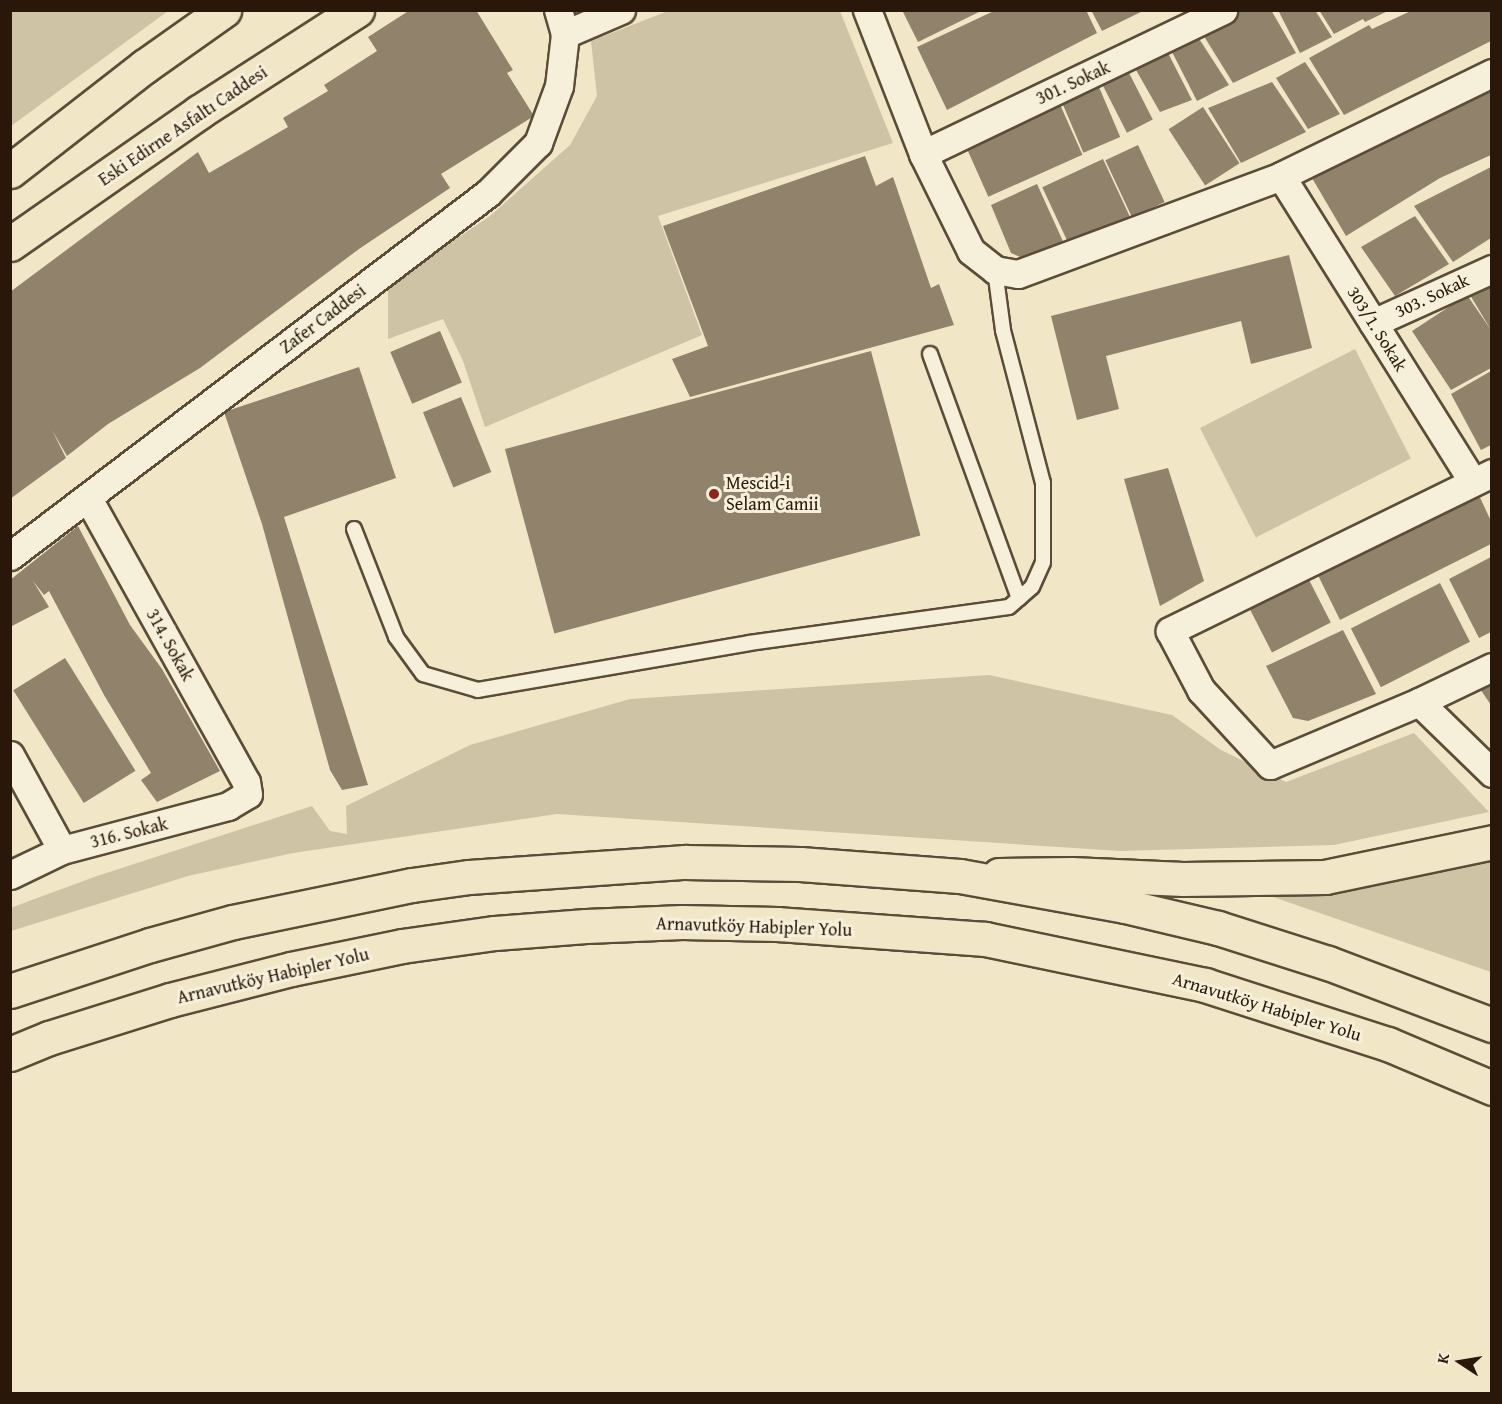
<!DOCTYPE html>
<html>
<head>
<meta charset="utf-8">
<style>
  body { margin:0 }
  #map { position:relative; width:1502px; height:1404px; overflow:hidden; background:#f1e6c6; font-family:"Gentium Book Plus",serif }
  div>[style] { position:absolute }
  [style*='--x'] { left:calc(var(--x)*1px); top:calc(var(--y)*1px); width:calc(var(--w)*1px); rotate:calc(var(--a)*1deg) }
  .green>* { inset:0; background:#cfc3a6; transform-origin:0 0 }
  .building>* { inset:0; background:#91836b; transform-origin:0 0 }
  .roads { filter:drop-shadow(2px 0 #5b4c38) drop-shadow(-2px 0 #5b4c38) drop-shadow(0 2px #5b4c38) drop-shadow(0 -2px #5b4c38) }
  .service>* { height:14px; margin:-7px; padding:0 7px; transform-origin:7px; border-radius:7px; background:#f6efda }
  .minor>* { height:27px; margin:-13.5px; padding:0 13.5px; transform-origin:13.5px; border-radius:13.5px; background:#f6efda }
  .primary>* { height:33px; margin:-16.5px; padding:0 16.5px; transform-origin:16.5px; border-radius:16.5px; background:#f1e6c6 }
  .trunk>* { height:33px; margin:-16.5px; padding:0 16.5px; transform-origin:16.5px; border-radius:16.5px; background:#f1e6c6 }
  .dots>* { width:16px; height:16px; translate:-50% -50%; box-sizing:border-box; border:3px solid #f6efda; border-radius:50% }
  span { translate:-50% -50%; white-space:nowrap; text-align:center; line-height:1.15; -webkit-text-stroke:6px #f6efda; paint-order:stroke }
  .street-label { font-size:18px; color:#291809 }
  .poi-label { font-size:18px; color:#291809 }
  .left { translate:0 -50%; text-align:left }
  .frame { position:absolute; inset:0; border:12px solid #291809; pointer-events:none }
  .north { position:absolute; left:1430px; top:1332px; width:60px; height:60px; -webkit-text-stroke:4px #f6efda; paint-order:stroke; rotate:282deg; font-size:16px; font-weight:700; line-height:24px; text-align:center; color:#291809 }
  .north::after { content:''; display:block; margin:auto; width:21px; height:27px; background:#291809; clip-path:polygon(50% 0,100% 100%,50% 72%,0 100%) }
</style>
</head>
<body>
<div id="map">
  <div class="green">
    <i style="clip-path:polygon(11px 10px,168px 10px,168px 11px,11px 126px)"></i>
    <i style="clip-path:polygon(668px 11px,840px 11px,893px 143px,658px 216px,702px 335px,485px 427px,463px 361px,443px 319px,388px 339px,388px 285px,490px 216px,570px 145px,597px 96px,591px 41px)"></i>
    <i style="left:1355px;top:349px;width:123px;height:174px;rotate:63deg"></i>
    <i style="clip-path:polygon(989px 675px,1172px 715px,1221px 750px,1286px 782px,1414px 733px,1489px 812px,1334px 845px,1120px 851px,557px 814px,293px 853px,188px 876px,11px 931px,11px 908px,13px 907px,94px 877px,312px 806px,330px 831px,347px 834px,346px 806px,470px 745px,630px 699px)"></i>
    <i style="clip-path:polygon(1491px 857px,1491px 972px,1273px 897px)"></i>
  </div>
  <div class="building">
    <i style="clip-path:polygon(410px 10px,476px 10px,513px 70px,507px 73px,534px 116px,441px 174px,450px 188px,359px 249px,200px 368px,108px 424px,67px 456px,52px 430px,66px 458px,10px 499px,10px 292px,198px 152px,209px 173px,288px 127px,283px 118px,328px 91px,324px 85px,377px 51px,368px 37px)"></i>
    <i style="clip-path:polygon(902px 10px,983px 10px,918px 42px)"></i>
    <i style="clip-path:polygon(996px 10px,1086px 10px,1097px 33px,947px 110px,917px 47px)"></i>
    <i style="clip-path:polygon(1091px 10px,1145px 10px,1102px 31px)"></i>
    <i style="clip-path:polygon(1242px 10px,1271px 10px,1296px 53px,1233px 83px,1202px 33px)"></i>
    <i style="clip-path:polygon(1278px 10px,1315px 10px,1332px 37px,1300px 53px)"></i>
    <i style="clip-path:polygon(1319px 10px,1390px 10px,1365px 22px,1363px 19px,1334px 34px)"></i>
    <i style="clip-path:polygon(1413px 10px,1491px 10px,1491px 41px,1344px 115px,1309px 58px,1369px 25px,1372px 29px)"></i>
    <i style="clip-path:polygon(1196px 34px,1229px 85px,1197px 101px,1169px 46px)"></i>
    <i style="clip-path:polygon(1165px 47px,1192px 100px,1160px 112px,1132px 63px)"></i>
    <i style="clip-path:polygon(1305px 62px,1340px 114px,1308px 129px,1276px 78px)"></i>
    <i style="left:1126px;top:67px;width:59px;height:29px;rotate:63deg"></i>
    <i style="left:1096px;top:80px;width:62px;height:40px;rotate:67deg"></i>
    <i style="clip-path:polygon(1272px 82px,1306px 132px,1241px 163px,1208px 108px)"></i>
    <i style="clip-path:polygon(1491px 86px,1491px 155px,1440px 178px,1346px 236px,1312px 178px,1373px 144px)"></i>
    <i style="left:1058px;top:100px;width:60px;height:103px;rotate:66deg"></i>
    <i style="left:1203px;top:107px;width:67px;height:41px;rotate:57deg"></i>
    <i style="left:1138px;top:145px;width:63px;height:36px;rotate:65deg"></i>
    <i style="clip-path:polygon(865px 156px,876px 186px,893px 177px,931px 288px,939px 284px,954px 325px,690px 397px,672px 359px,708px 346px,663px 226px)"></i>
    <i style="left:1103px;top:159px;width:65px;height:67px;rotate:65deg"></i>
    <i style="clip-path:polygon(1491px 167px,1491px 238px,1453px 262px,1414px 206px)"></i>
    <i style="clip-path:polygon(1037px 184px,1066px 248px,1034px 263px,1011px 253px,991px 205px)"></i>
    <i style="clip-path:polygon(1415px 216px,1449px 264px,1395px 296px,1361px 247px)"></i>
    <i style="clip-path:polygon(1289px 255px,1312px 348px,1251px 364px,1241px 321px,1106px 356px,1119px 409px,1077px 420px,1051px 316px)"></i>
    <i style="clip-path:polygon(1491px 284px,1491px 368px,1451px 390px,1412px 331px,1467px 295px,1491px 330px,1470px 295px)"></i>
    <i style="left:440px;top:331px;width:56px;height:54px;rotate:67deg"></i>
    <i style="left:871px;top:351px;width:191px;height:379px;rotate:75deg"></i>
    <i style="clip-path:polygon(359px 367px,396px 478px,284px 517px,368px 785px,342px 790px,330px 770px,262px 524px,224px 412px)"></i>
    <i style="clip-path:polygon(1491px 371px,1491px 445px,1481px 450px,1451px 394px)"></i>
    <i style="left:461px;top:397px;width:81px;height:41px;rotate:68deg"></i>
    <i style="clip-path:polygon(1168px 468px,1204px 581px,1160px 606px,1124px 479px)"></i>
    <i style="clip-path:polygon(1476px 489px,1491px 521px,1491px 544px,1340px 620px,1315px 569px)"></i>
    <i style="clip-path:polygon(78px 526px,130px 625px,162px 669px,220px 771px,157px 802px,141px 780px,151px 773px,104px 695px,49px 591px,44px 595px,33px 581px,49px 607px,10px 627px,10px 580px)"></i>
    <i style="clip-path:polygon(1491px 557px,1491px 632px,1479px 638px,1449px 579px)"></i>
    <i style="left:1304px;top:570px;width:59px;height:66px;rotate:63deg"></i>
    <i style="left:1440px;top:583px;width:66px;height:100px;rotate:63deg"></i>
    <i style="clip-path:polygon(1343px 630px,1376px 694px,1308px 721px,1293px 718px,1266px 666px)"></i>
    <i style="left:65px;top:658px;width:133px;height:61px;rotate:58deg"></i>
    <i style="clip-path:polygon(1491px 675px,1491px 705px,1478px 686px)"></i>
  </div>
  <div class="roads">
    <div class="service">
      <i style="--x:930;--y:354;--w:260;--a:70"></i>
      <i style="--x:354;--y:529;--w:116;--a:68.7"></i>
      <i style="--x:396;--y:637;--w:46;--a:53.9"></i>
      <i style="--x:423;--y:674;--w:57;--a:16.2"></i>
      <i style="--x:478;--y:690;--w:275;--a:-9.8"></i>
      <i style="--x:749;--y:643;--w:262;--a:-7.9"></i>
      <i style="--x:1009;--y:607;--w:30;--a:-41"></i>
      <i style="--x:1032;--y:587;--w:27;--a:-66"></i>
      <i style="--x:1043;--y:562;--w:79;--a:-90"></i>
      <i style="--x:1043;--y:483;--w:158;--a:-104.7"></i>
      <i style="--x:1003;--y:330;--w:61;--a:-97.6"></i>
    </div>
    <div class="minor">
      <i style="--x:867;--y:10;--w:155;--a:68.7"></i>
      <i style="--x:923;--y:154;--w:108;--a:63.7"></i>
      <i style="--x:971;--y:251;--w:31;--a:38"></i>
      <i style="--x:995;--y:270;--w:23;--a:10"></i>
      <i style="--x:1018;--y:274;--w:281;--a:-20.4"></i>
      <i style="--x:1281;--y:176;--w:235;--a:-26"></i>
      <i style="--x:565;--y:34;--w:61;--a:-23.2"></i>
      <i style="--x:923;--y:154;--w:333;--a:-25.6"></i>
      <i style="--x:1281;--y:176;--w:361;--a:57.9"></i>
      <i style="--x:1373;--y:323;--w:131;--a:-24.4"></i>
      <i style="--x:1492;--y:473;--w:359;--a:153.9"></i>
      <i style="--x:1170;--y:631;--w:67;--a:62.3"></i>
      <i style="--x:1201;--y:690;--w:102;--a:47.4"></i>
      <i style="--x:1270;--y:765;--w:162;--a:-22.9"></i>
      <i style="--x:1419;--y:702;--w:81;--a:-25.6"></i>
      <i style="--x:10;--y:556;--w:600;--a:-37.21"></i>
      <i style="--x:488;--y:193;--w:71;--a:-45"></i>
      <i style="--x:538;--y:143;--w:61;--a:-69.8"></i>
      <i style="--x:559;--y:86;--w:52;--a:-83.4"></i>
      <i style="--x:565;--y:34;--w:25;--a:-106"></i>
      <i style="--x:1419;--y:702;--w:102;--a:44.2"></i>
      <i style="--x:10;--y:755;--w:108;--a:61.3"></i>
      <i style="--x:10;--y:875;--w:58;--a:-25.7"></i>
      <i style="--x:62;--y:850;--w:172;--a:-14.8"></i>
      <i style="--x:228;--y:806;--w:23;--a:-31"></i>
      <i style="--x:248;--y:794;--w:12;--a:-99"></i>
      <i style="--x:246;--y:782;--w:325;--a:-119.1"></i>
    </div>
    <div class="primary">
      <i style="--x:10;--y:171;--w:171;--a:-37.9"></i>
      <i style="--x:145;--y:66;--w:97;--a:-35.3"></i>
      <i style="--x:10;--y:244;--w:231;--a:-34.9"></i>
      <i style="--x:199;--y:112;--w:188;--a:-32.8"></i>
      <i style="--x:999;--y:875;--w:72;--a:-0.8"></i>
      <i style="--x:1071;--y:874;--w:112;--a:2.6"></i>
      <i style="--x:1183;--y:879;--w:142;--a:-0.8"></i>
      <i style="--x:1325;--y:877;--w:171;--a:-11.8"></i>
    </div>
    <div class="trunk">
      <i style="--x:10;--y:991;--w:147;--a:-18.2"></i>
      <i style="--x:150;--y:945;--w:86;--a:-15.5"></i>
      <i style="--x:233;--y:922;--w:183;--a:-11.7"></i>
      <i style="--x:412;--y:885;--w:58;--a:-8"></i>
      <i style="--x:469;--y:877;--w:217;--a:-4"></i>
      <i style="--x:685;--y:862;--w:115;--a:1"></i>
      <i style="--x:800;--y:864;--w:160;--a:4.3"></i>
      <i style="--x:960;--y:876;--w:168;--a:10.3"></i>
      <i style="--x:1125;--y:906;--w:96;--a:13.3"></i>
      <i style="--x:1218;--y:928;--w:115;--a:17.7"></i>
      <i style="--x:1328;--y:963;--w:175;--a:20.7"></i>
      <i style="--x:10;--y:1054;--w:42;--a:-22.3"></i>
      <i style="--x:49;--y:1038;--w:127;--a:-17.4"></i>
      <i style="--x:170;--y:1000;--w:125;--a:-14.4"></i>
      <i style="--x:291;--y:969;--w:113;--a:-11.7"></i>
      <i style="--x:402;--y:946;--w:94;--a:-8"></i>
      <i style="--x:495;--y:933;--w:91;--a:-4.4"></i>
      <i style="--x:586;--y:926;--w:96;--a:-2.4"></i>
      <i style="--x:682;--y:922;--w:95;--a:1.2"></i>
      <i style="--x:777;--y:924;--w:209;--a:4.1"></i>
      <i style="--x:985;--y:939;--w:225;--a:11.8"></i>
      <i style="--x:1205;--y:985;--w:192;--a:17.9"></i>
      <i style="--x:1388;--y:1044;--w:113;--a:22.9"></i>
    </div>
  </div>
  <div class="dots">
    <i style="left:714px;top:494px;background:#8f2418"></i>
  </div>
  <div class="street-label">
    <span style="left:1073px;top:83px;rotate:-25deg">301. Sokak</span>
    <span style="left:183px;top:126px;rotate:-34deg">Eski Edirne Asfaltı Caddesi</span>
    <span style="left:1432px;top:296px;rotate:-25deg">303. Sokak</span>
    <span style="left:323px;top:319px;rotate:-37deg">Zafer Caddesi</span>
    <span style="left:1377px;top:329px;rotate:58deg">303/1. Sokak</span>
    <span style="left:170px;top:645px;rotate:61deg">314. Sokak</span>
    <span style="left:129px;top:833px;rotate:-14deg">316. Sokak</span>
    <span style="left:754px;top:927px;rotate:2deg">Arnavutköy Habipler Yolu</span>
    <span style="left:273px;top:976px;rotate:-13deg">Arnavutköy Habipler Yolu</span>
    <span style="left:1267px;top:1007px;rotate:17deg">Arnavutköy Habipler Yolu</span>
  </div>
  <div class="poi-label">
    <span class="left" style="left:726px;top:494px">Mescid-i<br>Selam Camii</span>
  </div>
  <div class="frame"></div>
  <div class="north">K</div>
</div>
</body>
</html>
